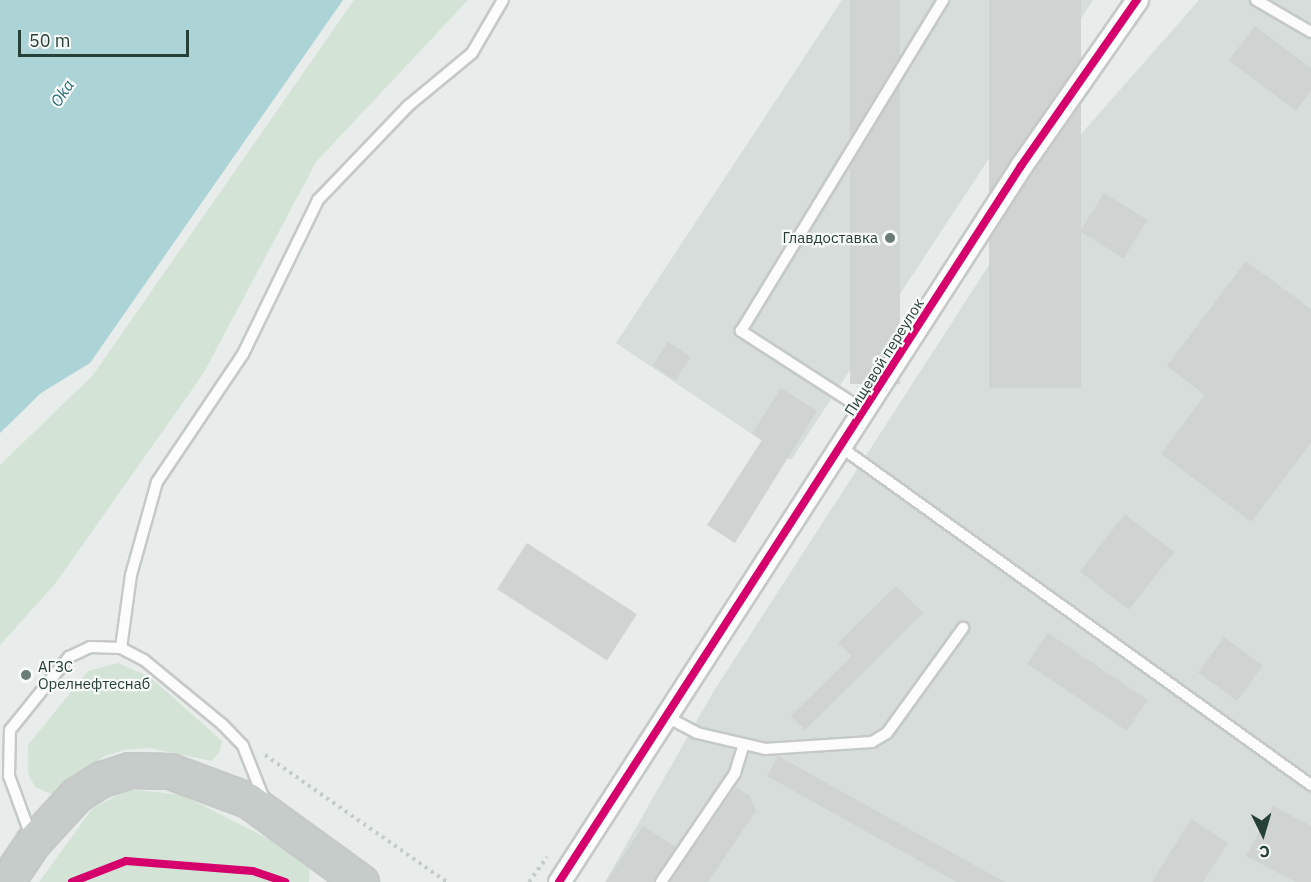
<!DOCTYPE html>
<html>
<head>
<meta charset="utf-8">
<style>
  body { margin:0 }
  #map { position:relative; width:1311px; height:882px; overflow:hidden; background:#e8ecea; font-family:"IBM Plex Sans",sans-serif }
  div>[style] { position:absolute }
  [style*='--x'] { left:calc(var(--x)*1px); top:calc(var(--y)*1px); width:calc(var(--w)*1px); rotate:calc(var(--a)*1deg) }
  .built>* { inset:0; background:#d6ddda }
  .green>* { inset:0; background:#d3e4d7 }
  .water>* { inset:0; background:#acd3d6 }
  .building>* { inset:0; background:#cfd3d1; transform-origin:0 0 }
  .path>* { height:4px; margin-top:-2px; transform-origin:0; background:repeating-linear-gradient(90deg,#c3cbc7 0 3px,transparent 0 7.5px) }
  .roads { filter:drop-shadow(2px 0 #c5c9c7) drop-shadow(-2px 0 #c5c9c7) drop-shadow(0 2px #c5c9c7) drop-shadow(0 -2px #c5c9c7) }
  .service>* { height:10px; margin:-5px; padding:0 5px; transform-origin:5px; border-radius:5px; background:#fcfcfc }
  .minor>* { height:21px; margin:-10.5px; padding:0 10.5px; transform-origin:10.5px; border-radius:10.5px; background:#fcfcfc }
  .trunk>* { height:33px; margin:-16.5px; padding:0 16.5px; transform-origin:16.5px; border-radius:16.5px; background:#c6ccca }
  .cycleway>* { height:8px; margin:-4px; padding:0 4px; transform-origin:4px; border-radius:4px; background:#d6006c }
  .dots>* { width:16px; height:16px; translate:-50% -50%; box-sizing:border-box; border:3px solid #f7faf8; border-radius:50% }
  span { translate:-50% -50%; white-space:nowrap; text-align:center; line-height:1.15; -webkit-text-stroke:4.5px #f7faf8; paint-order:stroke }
  .poi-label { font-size:15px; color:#263f37 }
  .right { translate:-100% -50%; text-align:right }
  .left { translate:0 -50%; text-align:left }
  .street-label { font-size:15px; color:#263f37 }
  .water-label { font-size:16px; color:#256d76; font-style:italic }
  .north { position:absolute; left:1233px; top:804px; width:60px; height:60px; -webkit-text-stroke:4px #f7faf8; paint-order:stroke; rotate:175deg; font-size:16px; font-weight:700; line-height:24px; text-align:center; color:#263f37 }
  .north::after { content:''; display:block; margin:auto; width:21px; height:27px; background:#263f37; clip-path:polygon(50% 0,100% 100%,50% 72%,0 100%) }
  .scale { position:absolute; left:18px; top:30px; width:171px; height:27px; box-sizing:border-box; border:3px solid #263f37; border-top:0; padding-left:8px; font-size:18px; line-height:21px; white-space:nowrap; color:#263f37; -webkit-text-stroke:4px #f7faf8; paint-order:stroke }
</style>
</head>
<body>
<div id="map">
  <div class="built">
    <i style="clip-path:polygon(842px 0,1093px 0,791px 460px,616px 343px)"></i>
    <i style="clip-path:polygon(1199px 0,1311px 0,1311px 882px,605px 882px,712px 694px,1053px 166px)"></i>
  </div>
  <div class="green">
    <i style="clip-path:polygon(354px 0,468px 0,316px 162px,203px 374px,55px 584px,0 645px,0 465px,93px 375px)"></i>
    <i style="clip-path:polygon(118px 663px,150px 677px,222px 741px,220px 751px,212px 761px,149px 748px,124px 750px,105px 756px,51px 794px,35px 787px,28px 773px,28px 745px,88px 671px)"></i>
    <i style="clip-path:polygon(129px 789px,182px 795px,310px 860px,309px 882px,39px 882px,92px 809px)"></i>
  </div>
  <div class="water">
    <i style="clip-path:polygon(0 0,343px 0,90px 363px,41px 393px,0 433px)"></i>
  </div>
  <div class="building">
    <i style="left:850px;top:0;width:50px;height:384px"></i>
    <i style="left:989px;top:0;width:92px;height:388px"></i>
    <i style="clip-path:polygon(1255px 26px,1311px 68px,1311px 91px,1296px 111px,1229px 60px)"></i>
    <i style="left:1104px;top:193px;width:51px;height:45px;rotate:32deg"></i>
    <i style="clip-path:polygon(1246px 261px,1311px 309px,1311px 443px,1251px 522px,1161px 454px,1205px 395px,1167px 366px)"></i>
    <i style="left:668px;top:342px;width:27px;height:28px;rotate:33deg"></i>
    <i style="clip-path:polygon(781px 388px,817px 411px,735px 543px,707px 525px,762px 440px,752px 434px)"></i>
    <i style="left:1125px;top:514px;width:62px;height:73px;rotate:38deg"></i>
    <i style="left:527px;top:543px;width:131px;height:55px;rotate:33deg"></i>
    <i style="clip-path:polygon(896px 586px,923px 613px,805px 730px,791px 716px,852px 656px,838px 643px)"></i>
    <i style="left:1048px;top:633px;width:120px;height:37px;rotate:34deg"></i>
    <i style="left:1224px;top:637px;width:48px;height:44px;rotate:36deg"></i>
    <i style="clip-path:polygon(778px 756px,900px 824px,1005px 882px,957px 882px,767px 776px)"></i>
    <i style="clip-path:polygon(736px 787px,750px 796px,756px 811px,708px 882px,670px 882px)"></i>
    <i style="clip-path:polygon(1273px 806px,1311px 826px,1311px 882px,1296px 882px,1246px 856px)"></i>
    <i style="clip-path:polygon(1191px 819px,1228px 843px,1203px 882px,1152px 882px)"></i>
    <i style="clip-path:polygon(643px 826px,676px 847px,654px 882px,606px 882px)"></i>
  </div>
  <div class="path">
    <i style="--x:265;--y:755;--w:222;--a:34.9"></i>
    <i style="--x:72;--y:882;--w:58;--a:-21.3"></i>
    <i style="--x:126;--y:861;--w:127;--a:4.5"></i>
    <i style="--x:253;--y:871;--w:34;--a:19"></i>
    <i style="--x:529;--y:882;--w:31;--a:-54"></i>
  </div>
  <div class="roads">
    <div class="service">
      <i style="--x:1256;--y:0;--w:64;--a:30.2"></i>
      <i style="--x:865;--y:411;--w:148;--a:-147.2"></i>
      <i style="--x:741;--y:331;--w:388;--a:-58.6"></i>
      <i style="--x:842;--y:448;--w:578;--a:35.7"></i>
      <i style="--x:121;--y:648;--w:74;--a:-82.2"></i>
      <i style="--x:131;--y:575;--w:97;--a:-74.4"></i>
      <i style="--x:157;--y:482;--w:154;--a:-56.1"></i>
      <i style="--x:243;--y:354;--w:171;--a:-64"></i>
      <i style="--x:318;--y:200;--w:130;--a:-46.2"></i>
      <i style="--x:408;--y:106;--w:83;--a:-39.6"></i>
      <i style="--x:472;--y:53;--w:61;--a:-59.7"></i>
      <i style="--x:669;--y:718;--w:32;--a:28"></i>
      <i style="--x:697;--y:733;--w:70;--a:13.2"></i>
      <i style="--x:765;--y:749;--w:107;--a:-3.7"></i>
      <i style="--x:872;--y:742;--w:17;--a:-31"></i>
      <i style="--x:887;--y:733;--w:130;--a:-54.1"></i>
      <i style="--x:31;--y:836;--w:64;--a:-110.1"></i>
      <i style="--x:9;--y:776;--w:46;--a:-88.8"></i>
      <i style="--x:10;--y:730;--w:94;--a:-51.1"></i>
      <i style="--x:69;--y:657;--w:23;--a:-25"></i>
      <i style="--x:90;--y:647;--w:31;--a:2"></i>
      <i style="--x:121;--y:648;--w:26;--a:28"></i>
      <i style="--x:144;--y:660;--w:102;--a:39.4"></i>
      <i style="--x:223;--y:725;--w:29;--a:46"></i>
      <i style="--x:243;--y:746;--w:57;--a:68.4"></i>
      <i style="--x:661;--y:882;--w:132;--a:-55.8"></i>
      <i style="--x:735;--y:773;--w:28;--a:-73"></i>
    </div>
    <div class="minor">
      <i style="--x:559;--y:882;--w:852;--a:-57.17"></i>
      <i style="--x:1021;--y:166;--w:203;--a:-55.1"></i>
    </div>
    <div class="trunk">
      <i style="--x:6;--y:882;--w:48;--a:-56"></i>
      <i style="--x:33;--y:842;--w:64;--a:-47.5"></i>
      <i style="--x:76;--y:795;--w:31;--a:-32"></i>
      <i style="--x:102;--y:779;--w:29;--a:-18"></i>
      <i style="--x:130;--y:770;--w:40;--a:1.4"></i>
      <i style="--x:170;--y:771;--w:83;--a:20.4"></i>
      <i style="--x:248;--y:800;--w:140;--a:36"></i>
    </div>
  </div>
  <div class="cycleway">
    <i style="--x:72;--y:882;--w:58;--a:-21.3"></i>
    <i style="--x:126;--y:861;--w:127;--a:4.5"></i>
    <i style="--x:253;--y:871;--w:34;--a:19"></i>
    <i style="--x:559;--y:882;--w:852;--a:-57.17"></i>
    <i style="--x:1021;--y:166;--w:203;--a:-55.1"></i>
  </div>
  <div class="dots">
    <i style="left:890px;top:238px;background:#6a7c76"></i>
    <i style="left:26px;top:675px;background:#6a7c76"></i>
  </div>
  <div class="poi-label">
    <span class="right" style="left:878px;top:238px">Главдоставка</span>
    <span class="left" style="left:38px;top:675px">АГЗС<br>Орелнефтеснаб</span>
  </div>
  <div class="street-label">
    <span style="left:884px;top:357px;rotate:-58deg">Пищевой переулок</span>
  </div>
  <div class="water-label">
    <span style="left:62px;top:93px;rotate:-56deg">Oka</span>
  </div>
  <div class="north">С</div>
  <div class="scale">50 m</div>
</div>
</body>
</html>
